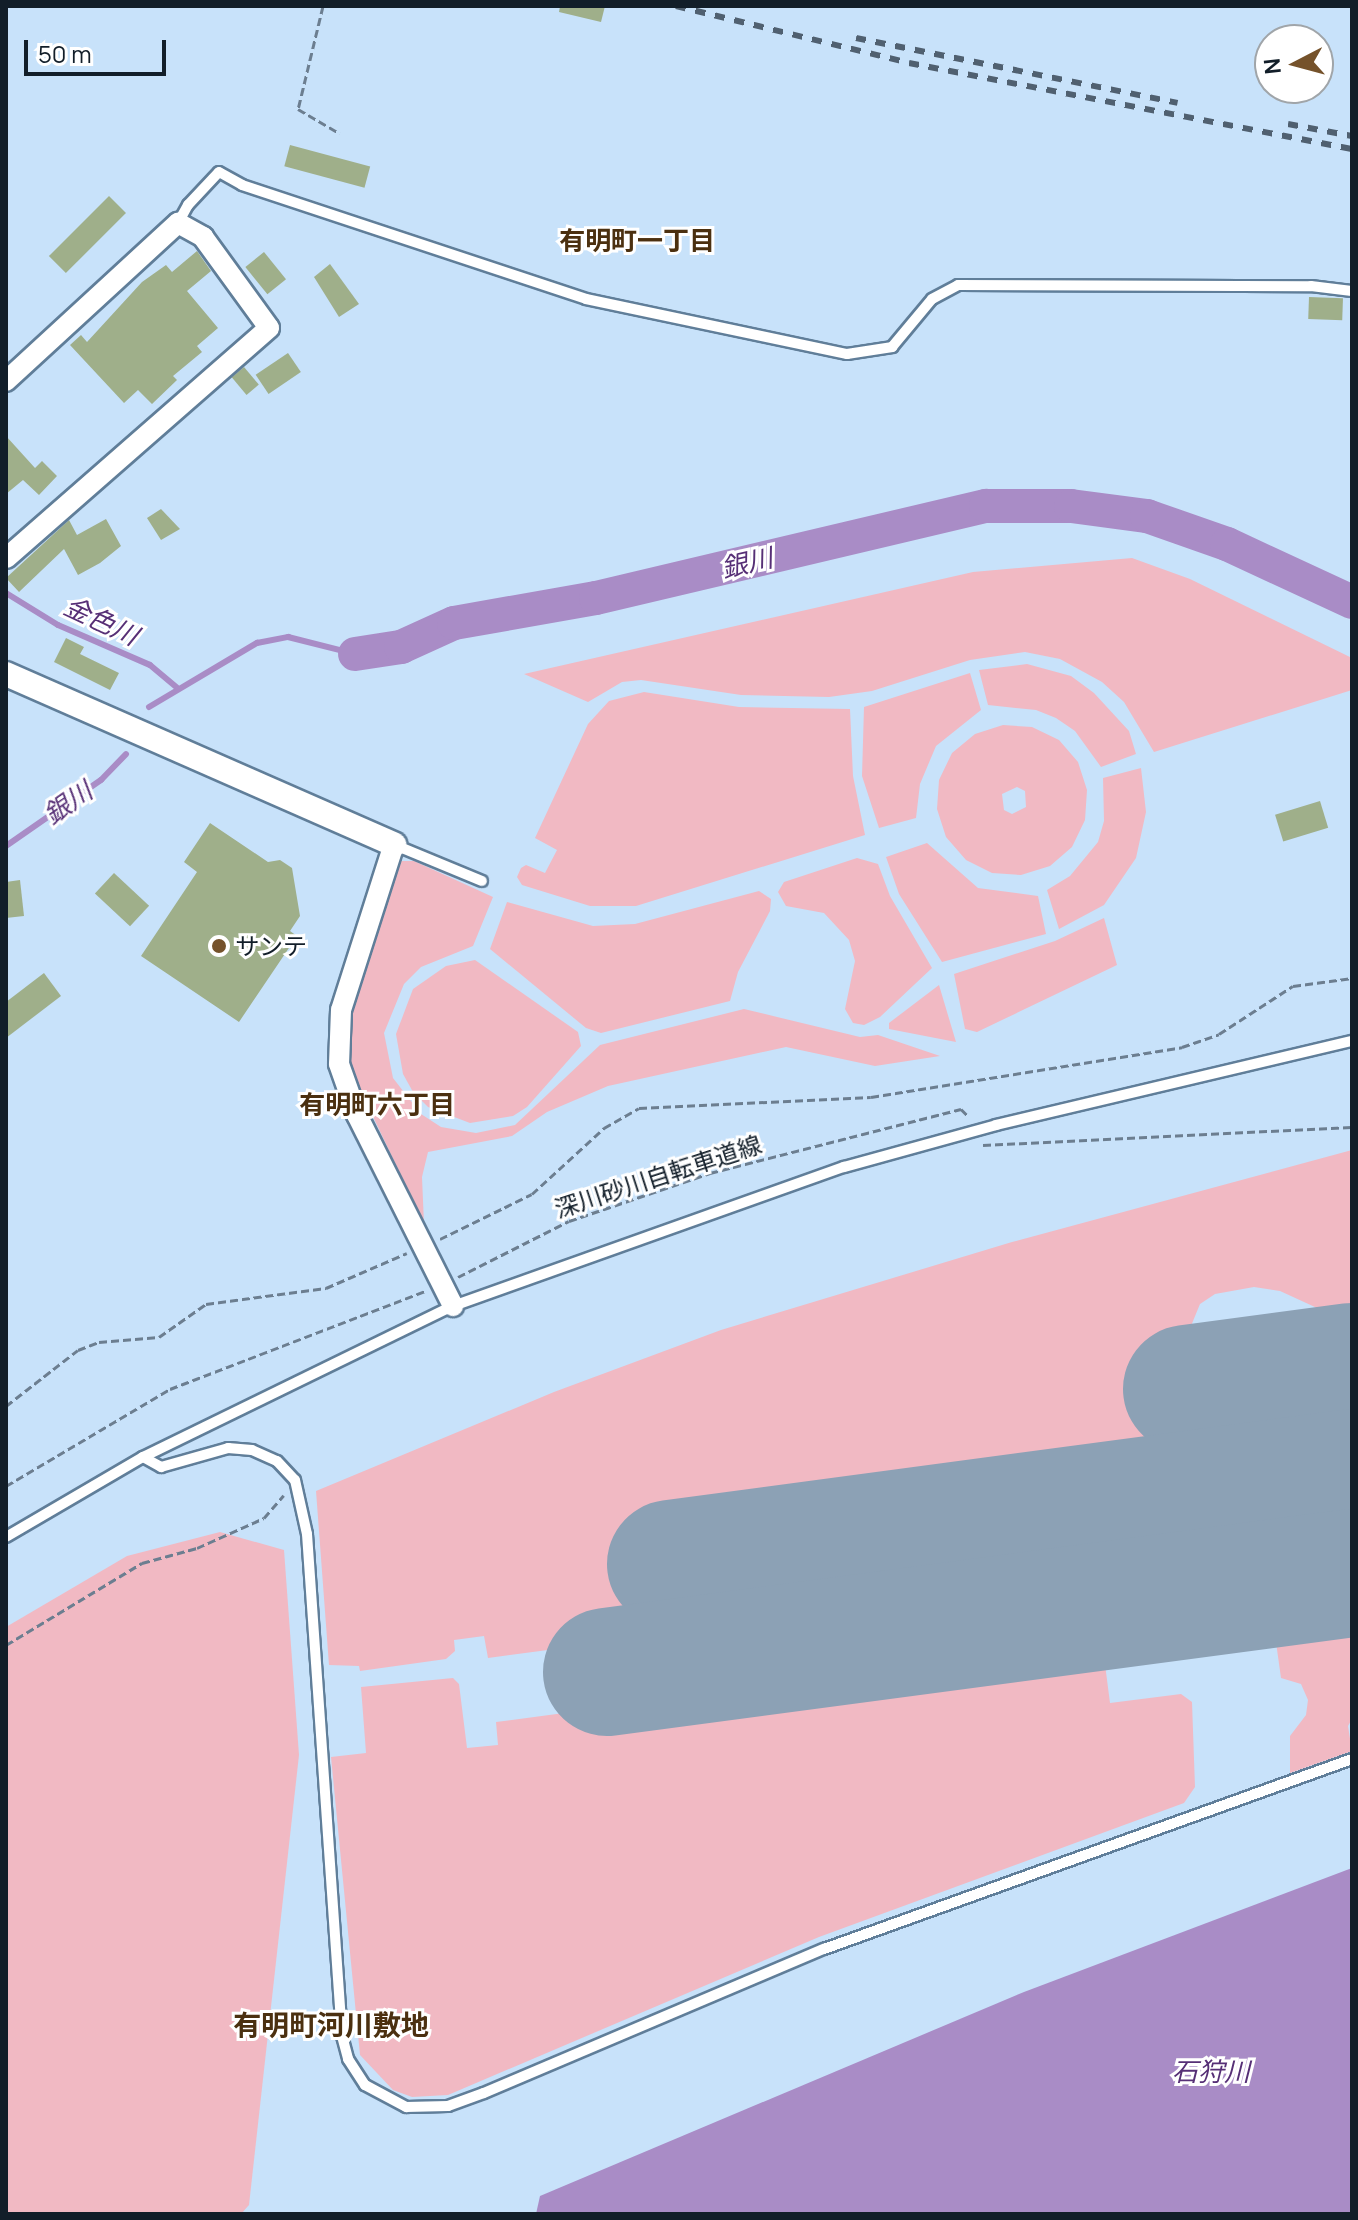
<!DOCTYPE html>
<html>
<head>
<meta charset="utf-8">
<style>
  body { margin:0 }
  #map { position:relative; width:1358px; height:2220px; overflow:hidden; background:#c8e2fa; font-family:Manrope,"Noto Sans JP",sans-serif }
  div>[style] { position:absolute }
  [style*='--x'] { left:calc(var(--x)*1px); top:calc(var(--y)*1px); width:calc(var(--w)*1px); rotate:calc(var(--a)*1deg) }
  .green>* { inset:0; background:#f1b9c3 }
  .water>* { inset:0; background:#a98cc6 }
  .stream>* { height:6px; margin:-3px; padding:0 3px; transform-origin:3px; border-radius:3px; background:#a98cc6 }
  .river>* { height:34px; margin:-17px; padding:0 17px; transform-origin:17px; border-radius:17px; background:#a98cc6 }
  .runway>* { height:128px; margin:-64px; padding:0 64px; transform-origin:64px; border-radius:64px; background:#8ca1b5 }
  .building>* { inset:0; background:#9faf8a; transform-origin:0 0 }
  .path>* { height:3px; margin-top:-1.5px; transform-origin:0; background:repeating-linear-gradient(90deg,#6c7e90 0 8px,transparent 0 12px) }
  .roads { filter:drop-shadow(2px 0 #607e99) drop-shadow(-2px 0 #607e99) drop-shadow(0 2px #607e99) drop-shadow(0 -2px #607e99) }
  .service>* { height:10px; margin:-5px; padding:0 5px; transform-origin:5px; border-radius:5px; background:#fff }
  .minor>* { height:20px; margin:-10px; padding:0 10px; transform-origin:10px; border-radius:10px; background:#fff }
  .tertiary>* { height:24px; margin:-12px; padding:0 12px; transform-origin:12px; border-radius:12px; background:#fff }
  .rail>* { height:6px; margin-top:-3px; transform-origin:0; background:repeating-linear-gradient(90deg,#506070 0 10px,transparent 0 20px) }
  .dots>* { width:22px; height:22px; translate:-50% -50%; box-sizing:border-box; border:4px solid #fff; border-radius:50% }
  span { translate:-50% -50%; white-space:nowrap; text-align:center; line-height:1.15; -webkit-text-stroke:6px #fff; paint-order:stroke }
  .poi-label { font-size:24px; color:#121e29 }
  .left { translate:0 -50%; text-align:left }
  .street-label { font-size:24px; color:#121e29 }
  .neighbourhood-label { font-size:26px; color:#4b3010; font-weight:700 }
  .water-label { font-size:26px; color:#562f76; font-style:italic }
  .quarter-label { font-size:28px; color:#4b3010; font-weight:700 }
  .frame { position:absolute; inset:0; border:8px solid #121e29; pointer-events:none }
  .north { position:absolute; left:1254px; top:24px; width:80px; height:80px; box-sizing:border-box; background:#fff; border:2px solid #a0a5a9; border-radius:50%; rotate:264deg; font-size:22px; font-weight:700; line-height:32px; text-align:center; color:#121e29 }
  .north::after { content:''; display:block; margin:auto; width:28px; height:36px; background:#75522b; clip-path:polygon(50% 0,100% 100%,50% 72%,0 100%) }
  .scale { position:absolute; left:24px; top:40px; width:142px; height:36px; box-sizing:border-box; border:4px solid #121e29; border-top:0; padding-left:10px; font-size:24px; line-height:28px; white-space:nowrap; color:#121e29; -webkit-text-stroke:6px #fff; paint-order:stroke }
</style>
</head>
<body>
<div id="map">
  <div class="green">
    <i style="clip-path:polygon(1132px 558px,1190px 579px,1352px 658px,1352px 690px,1154px 752px,1124px 702px,1102px 682px,1060px 659px,1025px 652px,970px 660px,872px 691px,829px 697px,741px 695px,641px 680px,622px 682px,588px 702px,524px 674px,973px 572px)"></i>
    <i style="clip-path:polygon(1027px 664px,1071px 676px,1094px 693px,1129px 731px,1136px 754px,1101px 767px,1075px 731px,1056px 718px,1036px 710px,988px 705px,979px 670px)"></i>
    <i style="clip-path:polygon(970px 673px,981px 710px,936px 746px,920px 784px,916px 818px,879px 828px,862px 776px,864px 707px)"></i>
    <i style="clip-path:polygon(644px 692px,739px 707px,850px 709px,853px 776px,865px 835px,636px 906px,590px 906px,522px 885px,517px 877px,521px 868px,526px 865px,545px 873px,557px 850px,535px 838px,588px 724px,609px 701px)"></i>
    <i style="clip-path:polygon(evenodd,1003px 725px,1032px 727px,1059px 740px,1078px 762px,1087px 790px,1085px 820px,1072px 847px,1050px 866px,1021px 875px,992px 873px,966px 860px,946px 837px,937px 809px,939px 780px,952px 753px,975px 734px,1003px 725px,1017px 787px,1025px 791px,1026px 807px,1012px 814px,1004px 810px,1002px 794px,1017px 787px)"></i>
    <i style="clip-path:polygon(1141px 768px,1146px 812px,1136px 858px,1104px 905px,1059px 929px,1047px 890px,1070px 876px,1098px 842px,1104px 821px,1103px 778px)"></i>
    <i style="clip-path:polygon(927px 843px,978px 888px,1038px 896px,1046px 934px,942px 962px,899px 894px,886px 857px)"></i>
    <i style="clip-path:polygon(857px 858px,878px 864px,890px 896px,932px 968px,880px 1017px,864px 1025px,853px 1023px,845px 1009px,855px 961px,849px 940px,824px 913px,786px 906px,778px 892px,784px 882px)"></i>
    <i style="clip-path:polygon(402px 861px,414px 861px,493px 897px,473px 946px,421px 967px,404px 984px,384px 1033px,393px 1078px,421px 1114px,441px 1127px,476px 1133px,515px 1125px,600px 1045px,744px 1009px,860px 1037px,878px 1035px,940px 1056px,875px 1066px,786px 1047px,608px 1086px,547px 1112px,512px 1136px,428px 1152px,422px 1177px,424px 1224px,348px 1064px,349px 1013px,393px 868px)"></i>
    <i style="clip-path:polygon(759px 891px,771px 899px,770px 911px,738px 972px,730px 1001px,601px 1033px,586px 1028px,490px 949px,507px 902px,593px 926px,635px 924px)"></i>
    <i style="clip-path:polygon(1104px 918px,1117px 965px,977px 1032px,965px 1029px,954px 974px,1055px 941px)"></i>
    <i style="clip-path:polygon(475px 960px,578px 1032px,581px 1046px,527px 1107px,513px 1116px,470px 1123px,428px 1107px,413px 1092px,403px 1074px,396px 1034px,413px 989px,446px 966px)"></i>
    <i style="clip-path:polygon(939px 985px,956px 1042px,889px 1029px,889px 1023px)"></i>
    <i style="clip-path:polygon(1352px 1150px,1352px 1324px,1280px 1291px,1254px 1287px,1215px 1294px,1200px 1304px,1184px 1343px,1193px 1412px,1352px 1391px,1352px 1538px,1317px 1536px,1093px 1566px,1094px 1578px,488px 1658px,484px 1636px,454px 1640px,455px 1651px,446px 1659px,360px 1671px,359px 1666px,329px 1665px,316px 1491px,554px 1392px,721px 1330px,1012px 1242px)"></i>
    <i style="clip-path:polygon(220px 1532px,284px 1550px,299px 1755px,249px 2205px,241px 2214px,6px 2214px,6px 1627px,127px 1556px)"></i>
    <i style="clip-path:polygon(1352px 1555px,1352px 1593px,1270px 1599px,1267px 1573px,1322px 1566px)"></i>
    <i style="clip-path:polygon(1096px 1586px,1101px 1633px,587px 1701px,562px 1682px,581px 1656px)"></i>
    <i style="clip-path:polygon(1352px 1614px,1352px 1719px,1348px 1726px,1352px 1751px,1290px 1773px,1290px 1736px,1306px 1715px,1308px 1700px,1301px 1684px,1281px 1678px,1274px 1628px)"></i>
    <i style="clip-path:polygon(1102px 1641px,1110px 1703px,1181px 1694px,1192px 1702px,1195px 1787px,1184px 1803px,819px 1937px,448px 2095px,412px 2097px,393px 2090px,360px 2055px,331px 1757px,366px 1753px,361px 1687px,453px 1678px,459px 1684px,467px 1748px,498px 1745px,496px 1722px)"></i>
  </div>
  <div class="water">
    <i style="clip-path:polygon(1352px 1868px,1352px 2214px,536px 2214px,540px 2196px,1024px 1992px)"></i>
  </div>
  <div class="stream">
    <i style="--x:6;--y:593;--w:61;--a:31.6"></i>
    <i style="--x:58;--y:625;--w:100;--a:23.5"></i>
    <i style="--x:150;--y:665;--w:35;--a:40"></i>
    <i style="--x:149;--y:707;--w:126;--a:-30.7"></i>
    <i style="--x:257;--y:643;--w:32;--a:-11"></i>
    <i style="--x:288;--y:637;--w:69;--a:14.2"></i>
    <i style="--x:6;--y:846;--w:116;--a:-34.8"></i>
    <i style="--x:101;--y:780;--w:36;--a:-46"></i>
  </div>
  <div class="river">
    <i style="--x:355;--y:654;--w:47;--a:-8.7"></i>
    <i style="--x:401;--y:647;--w:58;--a:-24.4"></i>
    <i style="--x:454;--y:623;--w:144;--a:-10"></i>
    <i style="--x:596;--y:598;--w:401;--a:-13.3"></i>
    <i style="--x:986;--y:506;--w:85;--a:0"></i>
    <i style="--x:1071;--y:506;--w:77;--a:7.5"></i>
    <i style="--x:1147;--y:516;--w:85;--a:19.3"></i>
    <i style="--x:1227;--y:544;--w:138;--a:24.9"></i>
  </div>
  <div class="runway">
    <i style="--x:1187;--y:1389;--w:166;--a:-7.6"></i>
    <i style="--x:671;--y:1564;--w:687;--a:-7.61"></i>
    <i style="--x:607;--y:1672;--w:752;--a:-7.57"></i>
  </div>
  <div class="building">
    <i style="clip-path:polygon(560px 6px,605px 6px,601px 22px,559px 12px)"></i>
    <i style="left:290px;top:145px;width:83px;height:22px;rotate:15deg"></i>
    <i style="left:109px;top:196px;width:24px;height:85px;rotate:45deg"></i>
    <i style="clip-path:polygon(197px 251px,211px 271px,187px 291px,218px 328px,197px 346px,202px 352px,173px 376px,177px 380px,152px 404px,138px 390px,124px 403px,70px 345px,81px 335px,87px 342px,142px 282px,166px 265px,172px 272px)"></i>
    <i style="left:264px;top:252px;width:35px;height:24px;rotate:51deg"></i>
    <i style="clip-path:polygon(330px 264px,359px 304px,339px 317px,314px 277px)"></i>
    <i style="left:1309px;top:297px;width:34px;height:22px;rotate:2deg"></i>
    <i style="left:288px;top:353px;width:23px;height:39px;rotate:56deg"></i>
    <i style="left:244px;top:367px;width:23px;height:16px;rotate:50deg"></i>
    <i style="clip-path:polygon(6px 436px,35px 468px,42px 461px,57px 476px,39px 495px,23px 480px,6px 494px)"></i>
    <i style="clip-path:polygon(161px 509px,180px 529px,161px 540px,147px 518px)"></i>
    <i style="clip-path:polygon(106px 519px,121px 546px,100px 563px,78px 575px,64px 549px,19px 592px,6px 578px,69px 520px,77px 535px)"></i>
    <i style="clip-path:polygon(66px 638px,84px 647px,80px 654px,119px 673px,110px 690px,54px 662px)"></i>
    <i style="left:1320px;top:801px;width:28px;height:47px;rotate:73deg"></i>
    <i style="clip-path:polygon(210px 823px,268px 862px,280px 860px,292px 868px,300px 916px,290px 931px,297px 936px,239px 1022px,141px 956px,197px 872px,184px 862px)"></i>
    <i style="left:114px;top:873px;width:48px;height:28px;rotate:43deg"></i>
    <i style="clip-path:polygon(20px 880px,24px 916px,6px 918px,6px 882px)"></i>
    <i style="clip-path:polygon(44px 973px,61px 996px,6px 1038px,6px 1002px)"></i>
  </div>
  <div class="path">
    <i style="--x:323;--y:6;--w:106;--a:103.6"></i>
    <i style="--x:298;--y:109;--w:48;--a:30.3"></i>
    <i style="--x:983;--y:1145;--w:369;--a:-2.8"></i>
    <i style="--x:440;--y:1239;--w:102;--a:-26.1"></i>
    <i style="--x:532;--y:1194;--w:98;--a:-42.5"></i>
    <i style="--x:604;--y:1128;--w:40;--a:-29.7"></i>
    <i style="--x:639;--y:1108;--w:232;--a:-2.7"></i>
    <i style="--x:871;--y:1097;--w:315;--a:-9.1"></i>
    <i style="--x:1182;--y:1047;--w:39;--a:-19"></i>
    <i style="--x:1219;--y:1034;--w:88;--a:-33"></i>
    <i style="--x:1293;--y:986;--w:60;--a:-7.7"></i>
    <i style="--x:458;--y:1277;--w:124;--a:-26.8"></i>
    <i style="--x:569;--y:1221;--w:149;--a:-18.8"></i>
    <i style="--x:710;--y:1173;--w:259;--a:-14.3"></i>
    <i style="--x:961;--y:1109;--w:11;--a:45"></i>
    <i style="--x:6;--y:1406;--w:91;--a:-37.9"></i>
    <i style="--x:78;--y:1350;--w:22;--a:-21"></i>
    <i style="--x:99;--y:1342;--w:60;--a:-4.8"></i>
    <i style="--x:159;--y:1337;--w:57;--a:-35.1"></i>
    <i style="--x:206;--y:1304;--w:121;--a:-7.6"></i>
    <i style="--x:326;--y:1288;--w:88;--a:-23.4"></i>
    <i style="--x:6;--y:1486;--w:191;--a:-30.6"></i>
    <i style="--x:170;--y:1389;--w:273;--a:-21"></i>
    <i style="--x:6;--y:1645;--w:159;--a:-31.1"></i>
    <i style="--x:142;--y:1563;--w:57;--a:-15.3"></i>
    <i style="--x:197;--y:1548;--w:73;--a:-24.1"></i>
    <i style="--x:264;--y:1518;--w:30;--a:-49"></i>
  </div>
  <div class="roads">
    <div class="service">
      <i style="--x:178;--y:223;--w:21;--a:-61"></i>
      <i style="--x:188;--y:205;--w:45;--a:-46.8"></i>
      <i style="--x:219;--y:172;--w:26;--a:29"></i>
      <i style="--x:242;--y:185;--w:362;--a:18.3"></i>
      <i style="--x:586;--y:299;--w:267;--a:11.9"></i>
      <i style="--x:847;--y:354;--w:46;--a:-8.8"></i>
      <i style="--x:892;--y:347;--w:62;--a:-50.2"></i>
      <i style="--x:932;--y:299;--w:30;--a:-28"></i>
      <i style="--x:958;--y:285;--w:353;--a:0.2"></i>
      <i style="--x:1311;--y:286;--w:41;--a:7"></i>
      <i style="--x:395;--y:845;--w:94;--a:22.5"></i>
      <i style="--x:143;--y:1457;--w:21;--a:29"></i>
      <i style="--x:161;--y:1467;--w:70;--a:-15.8"></i>
      <i style="--x:228;--y:1448;--w:24;--a:5"></i>
      <i style="--x:252;--y:1450;--w:27;--a:24"></i>
      <i style="--x:277;--y:1461;--w:26;--a:47"></i>
      <i style="--x:295;--y:1480;--w:55;--a:77.5"></i>
      <i style="--x:307;--y:1534;--w:503;--a:86.01"></i>
      <i style="--x:342;--y:2036;--w:24;--a:75"></i>
      <i style="--x:348;--y:2059;--w:31;--a:57"></i>
      <i style="--x:365;--y:2085;--w:47;--a:28.2"></i>
      <i style="--x:406;--y:2107;--w:42;--a:-1.4"></i>
      <i style="--x:448;--y:2106;--w:38;--a:-20"></i>
      <i style="--x:484;--y:2093;--w:369;--a:-23"></i>
      <i style="--x:824;--y:1949;--w:561;--a:-19.79"></i>
      <i style="--x:6;--y:1537;--w:159;--a:-30.3"></i>
      <i style="--x:143;--y:1457;--w:345;--a:-26"></i>
      <i style="--x:453;--y:1306;--w:415;--a:-19.6"></i>
      <i style="--x:844;--y:1167;--w:158;--a:-15.4"></i>
      <i style="--x:996;--y:1125;--w:366;--a:-13.3"></i>
    </div>
    <div class="minor">
      <i style="--x:6;--y:381;--w:234;--a:-42.6"></i>
      <i style="--x:178;--y:223;--w:29;--a:29"></i>
      <i style="--x:203;--y:237;--w:112;--a:54"></i>
      <i style="--x:269;--y:328;--w:349;--a:138.8"></i>
      <i style="--x:394;--y:844;--w:174;--a:107.7"></i>
      <i style="--x:341;--y:1010;--w:54;--a:92.1"></i>
      <i style="--x:339;--y:1064;--w:54;--a:70.6"></i>
      <i style="--x:357;--y:1115;--w:214;--a:63.3"></i>
    </div>
    <div class="tertiary">
      <i style="--x:6;--y:674;--w:424;--a:23.7"></i>
    </div>
  </div>
  <div class="rail">
    <i style="--x:676;--y:6;--w:240;--a:13.7"></i>
    <i style="--x:909;--y:63;--w:451;--a:11"></i>
    <i style="--x:856;--y:38;--w:328;--a:11.4"></i>
    <i style="--x:1288;--y:124;--w:65;--a:10.6"></i>
  </div>
  <div class="dots">
    <i style="left:219px;top:946px;background:#75522b"></i>
  </div>
  <div class="poi-label">
    <span class="left" style="left:235px;top:946px">サンテ</span>
  </div>
  <div class="street-label">
    <span style="left:658px;top:1176px;rotate:-18deg">深川砂川自転車道線</span>
  </div>
  <div class="neighbourhood-label">
    <span style="left:637px;top:241px">有明町一丁目</span>
    <span style="left:377px;top:1105px">有明町六丁目</span>
  </div>
  <div class="water-label">
    <span style="left:747px;top:563px;rotate:-13deg">銀川</span>
    <span style="left:101px;top:621px;rotate:25deg">金色川</span>
    <span style="left:68px;top:803px;rotate:-35deg">銀川</span>
    <span style="left:1211px;top:2072px">石狩川</span>
  </div>
  <div class="quarter-label">
    <span style="left:331px;top:2024px">有明町河川敷地</span>
  </div>
  <div class="frame"></div>
  <div class="north">N</div>
  <div class="scale">50 m</div>
</div>
</body>
</html>
